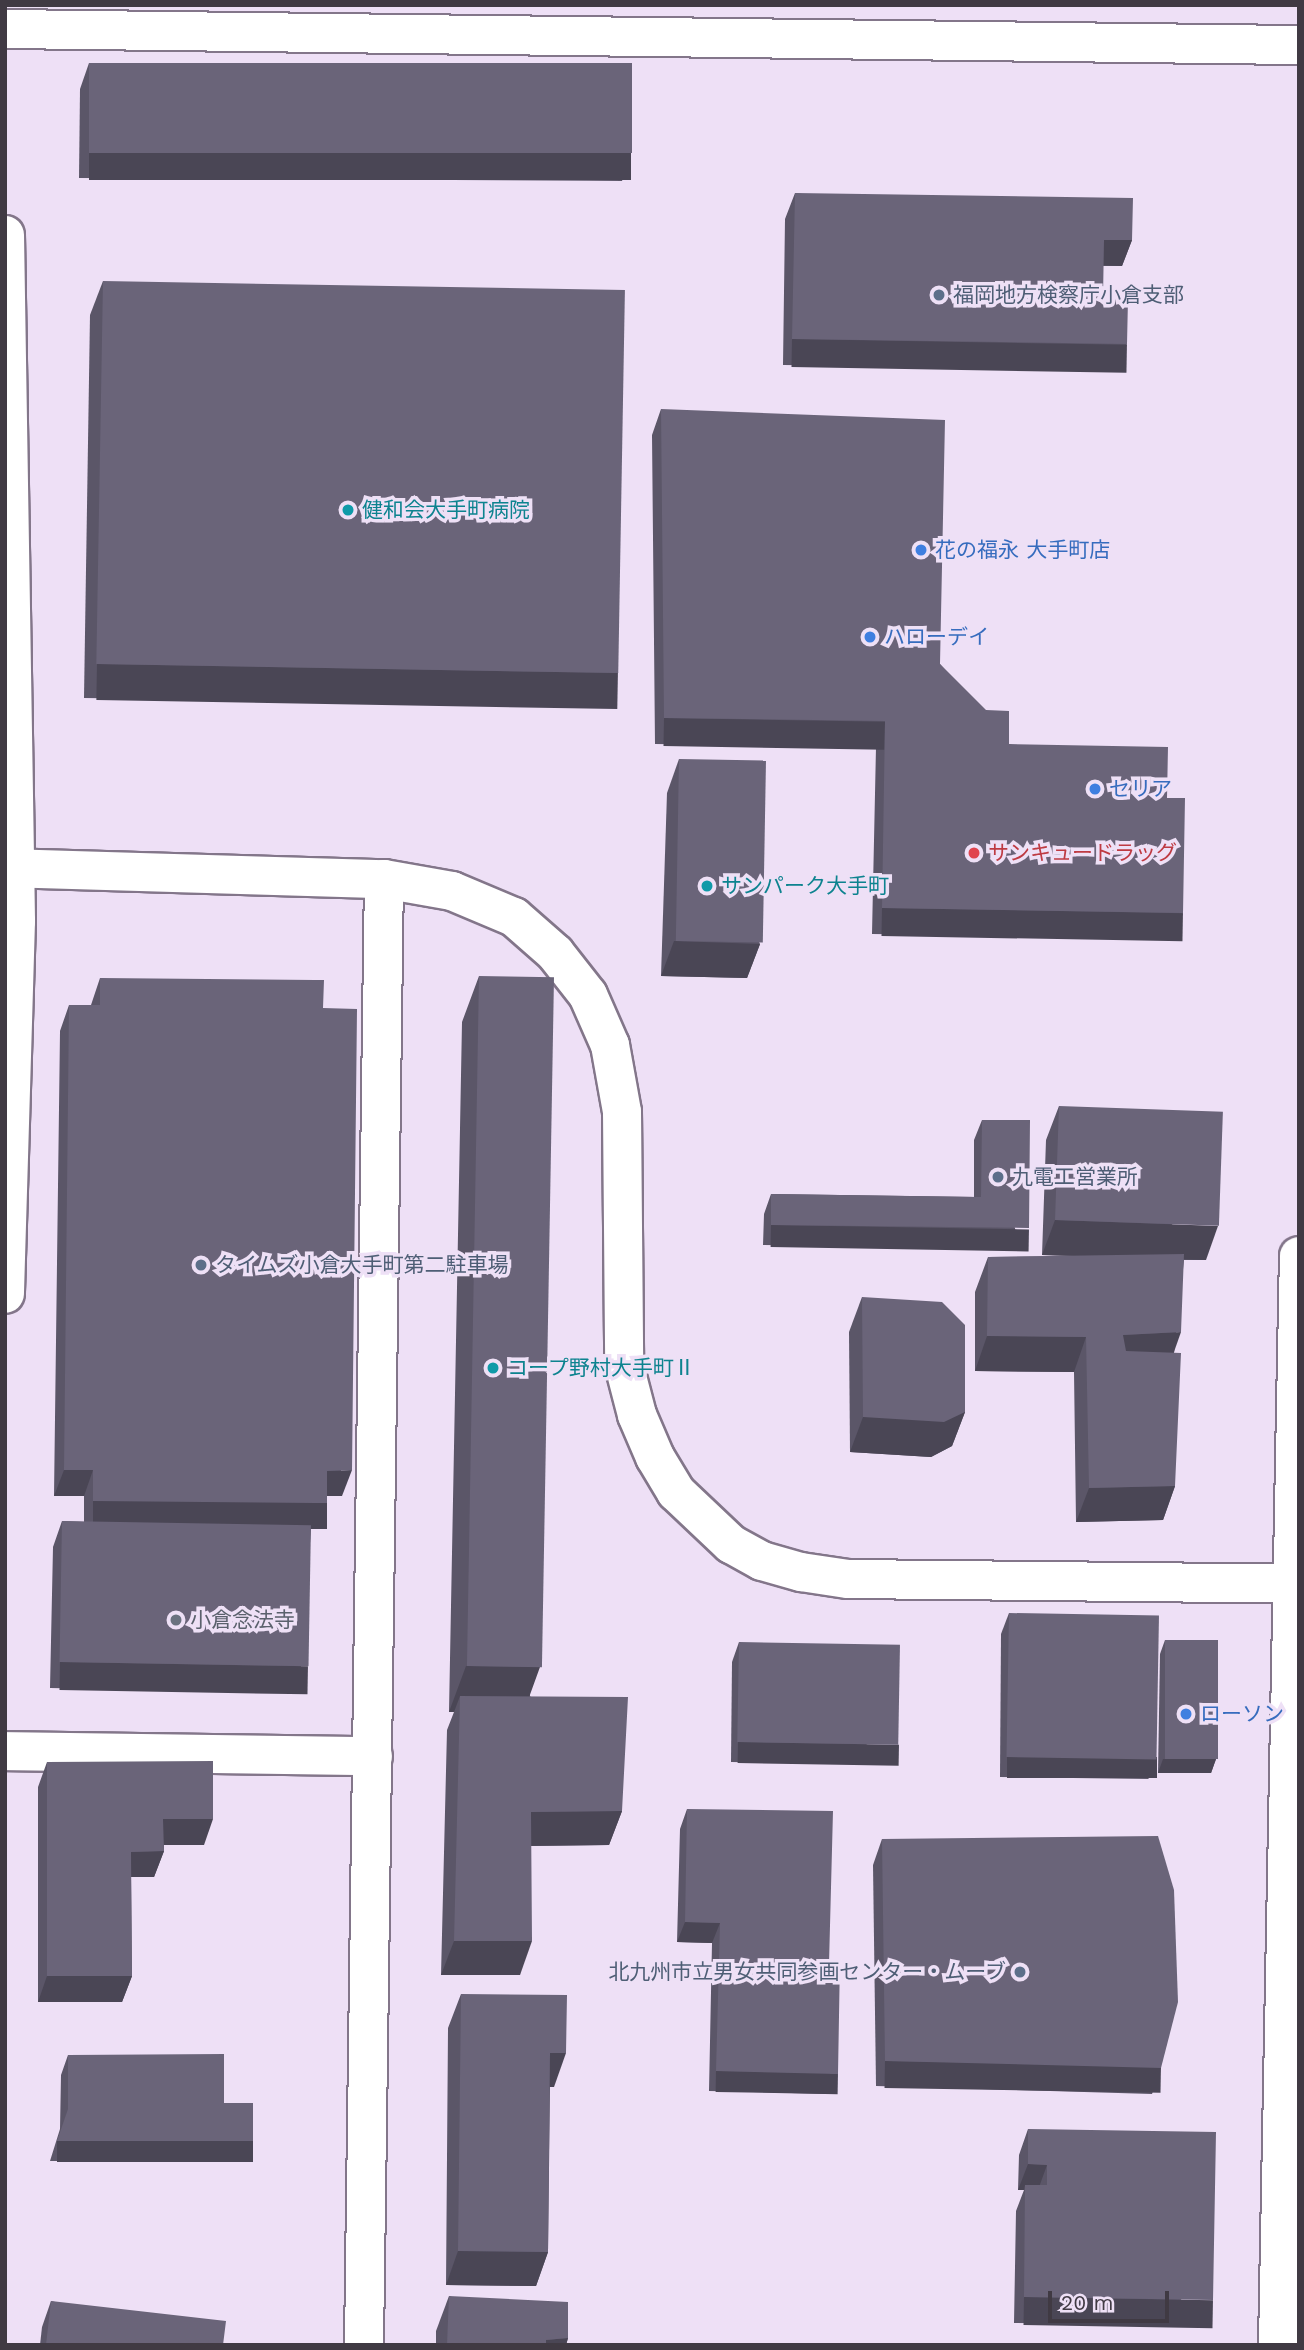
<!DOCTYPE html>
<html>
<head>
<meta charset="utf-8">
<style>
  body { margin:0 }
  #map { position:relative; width:1304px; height:2350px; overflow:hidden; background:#eee0f6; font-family:"Work Sans","Noto Sans JP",sans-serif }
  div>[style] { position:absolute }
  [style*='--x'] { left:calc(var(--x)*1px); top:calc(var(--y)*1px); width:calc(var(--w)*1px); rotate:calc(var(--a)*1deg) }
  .roads { filter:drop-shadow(2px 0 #83768a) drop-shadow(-2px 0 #83768a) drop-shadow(0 2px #83768a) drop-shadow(0 -2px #83768a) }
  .minor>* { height:38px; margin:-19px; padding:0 19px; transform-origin:19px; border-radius:19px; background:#fff }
  .wall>* { inset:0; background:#5b5668 }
  .shaded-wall>* { inset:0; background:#4a4655; transform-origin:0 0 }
  .building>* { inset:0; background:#6a6479; transform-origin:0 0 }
  .dots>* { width:19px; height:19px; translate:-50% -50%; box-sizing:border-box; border:4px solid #eee0f6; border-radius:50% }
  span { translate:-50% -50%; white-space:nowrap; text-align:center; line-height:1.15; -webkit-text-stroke:7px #eee0f6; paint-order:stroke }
  .service-label { font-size:21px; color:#4e5e75 }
  .left { translate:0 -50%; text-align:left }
  .right { translate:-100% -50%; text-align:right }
  .culture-label { font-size:21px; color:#0d838f }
  .shop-label { font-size:21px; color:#366cbe }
  .health-label { font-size:21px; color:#be3a42 }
  .worship-label { font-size:21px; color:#5b616d }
  .frame { position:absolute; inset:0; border:7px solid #403a43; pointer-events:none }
  .scale { position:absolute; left:1048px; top:2291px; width:121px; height:32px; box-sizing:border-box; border:4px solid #403a43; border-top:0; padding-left:9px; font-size:21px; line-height:24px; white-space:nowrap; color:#403a43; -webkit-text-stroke:5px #eee0f6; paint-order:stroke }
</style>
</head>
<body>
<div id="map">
  <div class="roads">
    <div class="minor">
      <i style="--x:5;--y:29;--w:1294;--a:0.71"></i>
      <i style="--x:5;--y:235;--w:686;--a:89.08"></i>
      <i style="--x:16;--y:921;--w:373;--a:91.7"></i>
      <i style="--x:5;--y:868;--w:379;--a:1.7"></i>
      <i style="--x:384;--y:879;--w:69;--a:10"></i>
      <i style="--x:452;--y:891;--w:67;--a:22.8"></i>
      <i style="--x:514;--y:917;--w:55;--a:41.3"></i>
      <i style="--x:555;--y:953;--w:53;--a:51.8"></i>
      <i style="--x:588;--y:995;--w:55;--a:66.3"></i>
      <i style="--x:610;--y:1045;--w:68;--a:79.8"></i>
      <i style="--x:622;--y:1112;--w:253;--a:89.5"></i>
      <i style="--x:624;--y:1365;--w:52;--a:75.4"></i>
      <i style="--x:637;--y:1415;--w:46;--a:66.8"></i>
      <i style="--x:655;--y:1457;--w:41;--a:59"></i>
      <i style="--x:676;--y:1492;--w:76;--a:43.4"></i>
      <i style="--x:731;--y:1544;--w:35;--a:29"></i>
      <i style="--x:762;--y:1561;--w:41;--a:15.8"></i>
      <i style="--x:801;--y:1572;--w:48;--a:8.5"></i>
      <i style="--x:848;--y:1579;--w:451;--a:0.6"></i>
      <i style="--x:5;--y:1751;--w:368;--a:0.8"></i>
      <i style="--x:364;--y:2345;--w:1466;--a:-89.22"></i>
      <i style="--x:1278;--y:2345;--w:1089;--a:-88.9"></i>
    </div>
  </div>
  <div class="wall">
    <i style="clip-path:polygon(89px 63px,631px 155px,622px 181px,79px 178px,80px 89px)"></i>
    <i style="clip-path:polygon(795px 193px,1132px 240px,1122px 266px,1103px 266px,1103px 298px,1127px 344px,1118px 369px,783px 365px,785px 219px)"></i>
    <i style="clip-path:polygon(103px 281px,618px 670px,606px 705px,84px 698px,90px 315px)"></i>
    <i style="clip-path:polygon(661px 409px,940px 664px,1009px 744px,1167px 798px,1183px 913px,1174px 938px,872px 934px,876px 747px,655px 744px,652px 435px)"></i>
    <i style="clip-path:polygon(679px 759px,760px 944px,747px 978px,661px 976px,667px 793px)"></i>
    <i style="clip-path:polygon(479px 976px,530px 1696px,622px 1811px,609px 1845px,531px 1846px,520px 1975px,441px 1975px,447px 1730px,454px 1712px,449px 1712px,462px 1022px)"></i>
    <i style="clip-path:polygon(100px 978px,323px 1008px,342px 1496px,327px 1496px,318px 1529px,311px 1529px,299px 1693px,50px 1688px,53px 1547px,62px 1521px,84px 1522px,84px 1496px,54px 1496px,60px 1031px,69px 1005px,91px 1005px)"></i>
    <i style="clip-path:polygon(1059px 1106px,1206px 1260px,1184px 1260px,1174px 1353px,1175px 1486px,1163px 1520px,1076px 1522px,1074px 1372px,975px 1371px,975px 1292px,988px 1257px,1076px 1256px,1042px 1255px,1046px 1140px)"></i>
    <i style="clip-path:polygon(982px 1120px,1021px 1248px,763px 1245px,764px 1214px,771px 1194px,974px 1197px,974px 1140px)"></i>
    <i style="clip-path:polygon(862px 1297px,965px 1412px,952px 1446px,931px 1457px,850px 1452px,849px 1332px)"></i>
    <i style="clip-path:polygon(1009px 1613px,1149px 1779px,1000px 1777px,1001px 1634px)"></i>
    <i style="clip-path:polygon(1165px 1640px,1216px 1759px,1211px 1773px,1158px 1773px,1160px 1654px)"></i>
    <i style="clip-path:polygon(739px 1642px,891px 1764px,731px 1762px,732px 1662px)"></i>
    <i style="clip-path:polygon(47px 1762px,204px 1845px,164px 1845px,164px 1851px,154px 1877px,131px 1877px,132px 1976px,122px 2002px,38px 2002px,38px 1787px)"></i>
    <i style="clip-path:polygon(687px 1809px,829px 1964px,830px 2094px,709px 2091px,712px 1943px,677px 1942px,680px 1829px)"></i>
    <i style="clip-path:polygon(882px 1839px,1161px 2068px,1152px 2094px,876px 2086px,873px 1865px)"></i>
    <i style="clip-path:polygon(461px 1994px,554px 2087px,550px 2087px,548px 2252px,536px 2286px,446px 2285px,448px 2028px)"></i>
    <i style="clip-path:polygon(68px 2055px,224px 2103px,253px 2141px,246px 2161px,50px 2161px,60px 2129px,61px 2075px)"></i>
    <i style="clip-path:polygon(1028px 2129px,1204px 2325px,1014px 2323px,1016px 2211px,1024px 2190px,1018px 2190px,1019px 2155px)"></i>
    <i style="clip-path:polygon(449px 2296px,568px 2338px,566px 2345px,436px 2345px,436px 2331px)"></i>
    <i style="clip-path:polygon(51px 2301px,223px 2345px,40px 2345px,42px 2327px)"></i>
  </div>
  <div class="shaded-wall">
    <i style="left:89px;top:153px;width:542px;height:27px"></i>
    <i style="clip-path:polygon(1104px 240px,1132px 240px,1122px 266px,1095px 265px)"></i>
    <i style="left:792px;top:339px;width:335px;height:28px;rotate:1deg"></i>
    <i style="left:97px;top:664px;width:521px;height:36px;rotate:1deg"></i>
    <i style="left:664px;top:718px;width:221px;height:28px;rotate:1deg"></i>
    <i style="left:882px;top:908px;width:301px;height:28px;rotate:1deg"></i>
    <i style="clip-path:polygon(674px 941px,760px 944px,747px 978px,661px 976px)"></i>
    <i style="clip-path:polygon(1055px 1220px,1218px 1226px,1206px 1260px,1042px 1255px)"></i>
    <i style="left:771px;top:1225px;width:258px;height:22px;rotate:1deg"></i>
    <i style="clip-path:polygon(1181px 1332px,1169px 1366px,1111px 1369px,1123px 1335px)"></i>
    <i style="clip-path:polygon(987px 1336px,1086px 1337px,1074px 1372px,975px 1371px)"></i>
    <i style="clip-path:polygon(965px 1412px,952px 1446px,931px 1457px,850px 1452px,863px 1417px)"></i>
    <i style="clip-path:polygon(64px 1470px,93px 1470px,84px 1496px,54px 1496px)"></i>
    <i style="clip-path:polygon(352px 1470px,342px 1496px,318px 1496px,327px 1471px)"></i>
    <i style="clip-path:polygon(1175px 1486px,1163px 1520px,1076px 1522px,1089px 1488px)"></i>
    <i style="left:93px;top:1501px;width:234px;height:28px"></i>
    <i style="left:60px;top:1662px;width:248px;height:28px;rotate:1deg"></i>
    <i style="clip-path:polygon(466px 1666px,540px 1667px,523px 1714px,460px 1696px,454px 1712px,449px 1712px)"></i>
    <i style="left:738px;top:1742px;width:161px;height:21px;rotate:1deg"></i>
    <i style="left:1007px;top:1757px;width:150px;height:21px"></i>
    <i style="clip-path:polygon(1163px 1759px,1216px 1759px,1211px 1773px,1158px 1773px)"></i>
    <i style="clip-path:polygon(622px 1811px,609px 1845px,518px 1846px,531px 1812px)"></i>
    <i style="clip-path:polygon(163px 1819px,213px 1819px,204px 1845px,154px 1845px)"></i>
    <i style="clip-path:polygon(164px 1851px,154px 1877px,122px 1877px,131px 1852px)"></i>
    <i style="clip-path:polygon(685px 1922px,720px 1923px,712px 1943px,677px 1942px)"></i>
    <i style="clip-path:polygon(454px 1941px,532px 1941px,520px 1975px,441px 1975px)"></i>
    <i style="clip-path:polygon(47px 1976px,132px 1976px,122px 2002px,38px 2002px)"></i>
    <i style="clip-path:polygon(550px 2053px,566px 2053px,554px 2087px,538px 2087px)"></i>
    <i style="left:885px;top:2061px;width:276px;height:27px;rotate:1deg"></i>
    <i style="left:716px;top:2071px;width:122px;height:21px;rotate:1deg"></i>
    <i style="left:57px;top:2141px;width:196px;height:21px"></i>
    <i style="clip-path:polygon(1028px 2164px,1047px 2165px,1038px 2190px,1025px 2185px,1024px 2190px,1018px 2190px)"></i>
    <i style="clip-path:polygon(458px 2251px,548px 2252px,536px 2286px,446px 2285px)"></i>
    <i style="left:1024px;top:2297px;width:189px;height:28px;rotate:1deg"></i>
    <i style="clip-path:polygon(568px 2338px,566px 2345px,544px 2345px,546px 2340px)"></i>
  </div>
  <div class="building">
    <i style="left:89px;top:63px;width:543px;height:90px"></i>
    <i style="clip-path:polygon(795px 193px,1133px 198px,1132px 240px,1104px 240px,1103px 298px,1128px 299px,1127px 344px,792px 339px)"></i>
    <i style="left:103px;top:281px;width:522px;height:383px;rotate:1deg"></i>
    <i style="clip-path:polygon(661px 409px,945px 420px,940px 664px,986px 710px,1009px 711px,1009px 744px,1168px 747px,1167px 798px,1185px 798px,1183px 913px,882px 908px,885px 721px,664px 718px)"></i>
    <i style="left:679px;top:759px;width:87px;height:182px;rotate:1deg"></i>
    <i style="left:479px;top:976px;width:75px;height:690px;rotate:1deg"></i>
    <i style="clip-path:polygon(100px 978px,324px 980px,323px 1008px,357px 1009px,352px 1470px,327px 1471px,327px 1503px,93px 1501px,93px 1470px,64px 1470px,69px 1005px,100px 1005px)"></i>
    <i style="left:1059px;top:1106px;width:164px;height:114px;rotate:2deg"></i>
    <i style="clip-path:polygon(982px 1120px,1030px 1120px,1029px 1228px,771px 1225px,771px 1194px,981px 1197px)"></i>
    <i style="clip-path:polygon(1184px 1254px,1181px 1332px,1123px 1335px,1126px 1351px,1181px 1353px,1175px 1486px,1089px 1488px,1086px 1337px,987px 1336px,988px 1257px)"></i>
    <i style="clip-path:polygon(862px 1297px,942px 1302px,965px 1325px,965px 1412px,944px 1422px,863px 1417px)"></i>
    <i style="left:62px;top:1521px;width:249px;height:141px;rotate:1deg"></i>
    <i style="left:1009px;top:1613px;width:150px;height:144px;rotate:1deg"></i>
    <i style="left:1165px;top:1640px;width:53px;height:119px"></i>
    <i style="left:739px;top:1642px;width:161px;height:100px;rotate:1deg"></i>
    <i style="clip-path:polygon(460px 1696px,628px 1697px,622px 1811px,531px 1812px,532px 1941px,454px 1941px)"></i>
    <i style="clip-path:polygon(213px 1761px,213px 1819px,163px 1819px,164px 1851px,131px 1852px,132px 1976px,47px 1976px,47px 1762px)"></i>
    <i style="clip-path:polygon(687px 1809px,833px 1811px,829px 1964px,840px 1959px,838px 2074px,716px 2071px,720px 1923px,685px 1922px)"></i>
    <i style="clip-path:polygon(1158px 1836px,1174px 1890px,1178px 2002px,1161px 2068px,885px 2061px,882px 1839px)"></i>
    <i style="clip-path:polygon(461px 1994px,567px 1995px,566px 2053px,550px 2053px,548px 2252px,458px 2251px)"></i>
    <i style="clip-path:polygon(224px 2054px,224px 2103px,253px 2103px,253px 2141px,57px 2141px,68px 2109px,68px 2055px)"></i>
    <i style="clip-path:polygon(1028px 2129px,1216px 2132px,1213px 2300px,1024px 2297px,1025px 2185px,1047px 2185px,1047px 2165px,1028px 2164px)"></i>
    <i style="clip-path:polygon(449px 2296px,568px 2302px,568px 2338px,546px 2340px,546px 2345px,447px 2345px)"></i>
    <i style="clip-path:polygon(51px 2301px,226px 2321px,223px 2345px,46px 2345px)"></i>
  </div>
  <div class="dots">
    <i style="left:939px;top:295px;background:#5c6f8a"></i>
    <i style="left:348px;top:510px;background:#0f9aa8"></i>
    <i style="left:921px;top:550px;background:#3f7fe0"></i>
    <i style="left:870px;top:637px;background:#3f7fe0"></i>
    <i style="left:1095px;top:789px;background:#3f7fe0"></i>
    <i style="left:974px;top:853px;background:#e0444e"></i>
    <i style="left:707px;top:886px;background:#0f9aa8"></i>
    <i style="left:998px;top:1177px;background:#5c6f8a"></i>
    <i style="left:201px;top:1265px;background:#5c6f8a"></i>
    <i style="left:493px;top:1368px;background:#0f9aa8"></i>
    <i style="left:176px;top:1620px;background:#6b7280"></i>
    <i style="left:1186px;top:1714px;background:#3f7fe0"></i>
    <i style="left:1020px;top:1972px;background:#5c6f8a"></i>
  </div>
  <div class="service-label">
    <span class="left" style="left:953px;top:295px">福岡地方検察庁小倉支部</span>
    <span class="left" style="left:1012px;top:1177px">九電工営業所</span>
    <span class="left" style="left:215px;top:1265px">タイムズ小倉大手町第二駐車場</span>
    <span class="right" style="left:1006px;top:1972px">北九州市立男女共同参画センター・ムーブ</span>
  </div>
  <div class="culture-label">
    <span class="left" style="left:362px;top:510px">健和会大手町病院</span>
    <span class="left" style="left:721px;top:886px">サンパーク大手町</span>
    <span class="left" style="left:507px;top:1368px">コープ野村大手町Ⅱ</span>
  </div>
  <div class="shop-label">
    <span class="left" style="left:935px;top:550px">花の福永 大手町店</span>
    <span class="left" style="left:884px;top:637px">ハローデイ</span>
    <span class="left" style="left:1109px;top:789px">セリア</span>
    <span class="left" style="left:1200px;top:1714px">ローソン</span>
  </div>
  <div class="health-label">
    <span class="left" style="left:988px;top:853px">サンキュードラッグ</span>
  </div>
  <div class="worship-label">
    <span class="left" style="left:190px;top:1620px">小倉念法寺</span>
  </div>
  <div class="frame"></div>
  <div class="scale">20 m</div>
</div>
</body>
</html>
